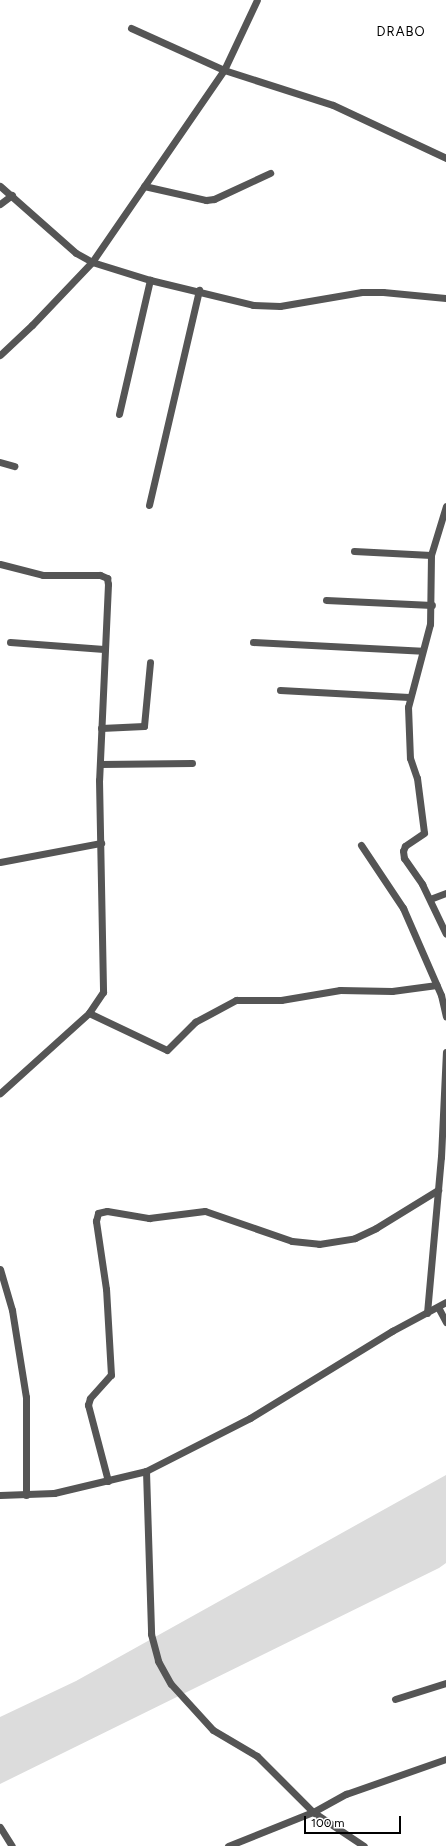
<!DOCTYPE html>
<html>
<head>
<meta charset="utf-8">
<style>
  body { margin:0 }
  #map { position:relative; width:446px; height:1846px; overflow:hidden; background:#fff; font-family:Figtree,sans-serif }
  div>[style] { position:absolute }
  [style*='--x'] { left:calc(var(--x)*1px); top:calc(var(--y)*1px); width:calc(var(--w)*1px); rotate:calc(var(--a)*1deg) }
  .green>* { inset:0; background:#dcdcdc }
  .minor>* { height:7px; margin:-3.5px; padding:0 3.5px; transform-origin:3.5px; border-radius:3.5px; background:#555 }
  span { translate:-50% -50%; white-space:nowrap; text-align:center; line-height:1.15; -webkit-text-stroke:3px #fff; paint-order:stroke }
  .quarter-label { font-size:13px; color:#000; letter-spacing:1px }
  .scale { position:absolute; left:304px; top:1816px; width:97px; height:18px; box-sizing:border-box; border:2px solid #000; border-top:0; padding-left:5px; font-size:12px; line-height:14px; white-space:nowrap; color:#000; -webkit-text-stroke:3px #fff; paint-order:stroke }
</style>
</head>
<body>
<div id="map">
  <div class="green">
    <i style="clip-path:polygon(446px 1475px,446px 1563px,439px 1568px,0 1784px,0 1717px,76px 1681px)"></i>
  </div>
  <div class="minor">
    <i style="--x:131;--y:28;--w:102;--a:24.3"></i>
    <i style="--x:224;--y:70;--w:114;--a:17.8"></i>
    <i style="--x:333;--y:105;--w:125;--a:25.1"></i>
    <i style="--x:0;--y:186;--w:101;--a:41.4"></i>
    <i style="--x:76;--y:253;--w:18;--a:29"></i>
    <i style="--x:92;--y:262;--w:61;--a:17.2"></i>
    <i style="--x:150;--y:280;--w:106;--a:13.6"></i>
    <i style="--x:253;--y:305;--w:27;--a:2"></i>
    <i style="--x:280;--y:306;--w:83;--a:-9.7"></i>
    <i style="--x:362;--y:292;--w:21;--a:0"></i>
    <i style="--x:383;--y:292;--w:63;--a:5.4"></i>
    <i style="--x:144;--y:186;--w:64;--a:12.7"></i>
    <i style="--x:206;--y:200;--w:8;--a:-7"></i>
    <i style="--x:214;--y:199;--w:62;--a:-24.9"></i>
    <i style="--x:0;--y:204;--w:15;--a:-37"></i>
    <i style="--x:0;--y:355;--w:44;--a:-43.2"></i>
    <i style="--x:32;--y:325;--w:87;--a:-46.4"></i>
    <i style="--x:92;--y:262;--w:233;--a:-55.5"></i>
    <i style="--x:224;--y:70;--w:77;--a:-64.8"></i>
    <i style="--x:119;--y:414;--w:138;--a:-77"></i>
    <i style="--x:0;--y:462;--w:15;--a:16"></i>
    <i style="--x:149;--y:505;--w:221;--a:-76.9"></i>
    <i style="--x:446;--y:506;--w:51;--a:107"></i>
    <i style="--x:431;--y:555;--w:69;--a:90.8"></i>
    <i style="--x:430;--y:624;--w:86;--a:104.8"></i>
    <i style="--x:408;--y:707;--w:51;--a:87.8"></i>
    <i style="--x:410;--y:758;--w:21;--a:71"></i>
    <i style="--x:417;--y:778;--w:55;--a:82.7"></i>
    <i style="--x:424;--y:833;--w:23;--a:146"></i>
    <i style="--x:405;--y:846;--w:5;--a:112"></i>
    <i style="--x:403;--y:851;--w:7;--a:82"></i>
    <i style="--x:404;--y:858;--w:32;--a:55"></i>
    <i style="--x:422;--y:884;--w:55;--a:64.4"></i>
    <i style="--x:354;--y:551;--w:77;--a:3"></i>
    <i style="--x:0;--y:564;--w:44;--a:14.3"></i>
    <i style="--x:43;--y:575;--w:57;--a:0"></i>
    <i style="--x:100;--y:575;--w:8;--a:23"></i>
    <i style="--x:107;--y:578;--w:6;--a:81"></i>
    <i style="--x:108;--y:584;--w:196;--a:92.6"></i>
    <i style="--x:99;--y:780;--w:212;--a:88.9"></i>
    <i style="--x:103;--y:992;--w:25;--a:124"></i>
    <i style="--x:89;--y:1013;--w:120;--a:138"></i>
    <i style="--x:326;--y:600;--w:106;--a:2.7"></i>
    <i style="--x:10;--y:642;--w:94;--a:4.3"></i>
    <i style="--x:253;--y:642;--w:169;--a:3"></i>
    <i style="--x:280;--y:690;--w:129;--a:3.1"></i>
    <i style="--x:101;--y:728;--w:43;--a:-2.7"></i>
    <i style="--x:144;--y:726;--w:64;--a:-84.6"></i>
    <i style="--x:100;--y:764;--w:92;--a:-0.6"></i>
    <i style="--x:361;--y:845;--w:76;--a:56.3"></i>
    <i style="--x:403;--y:908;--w:95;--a:66.4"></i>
    <i style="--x:441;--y:995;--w:22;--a:77"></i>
    <i style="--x:0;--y:862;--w:103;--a:-10.7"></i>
    <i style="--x:430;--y:899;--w:17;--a:-21"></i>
    <i style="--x:89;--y:1013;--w:86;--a:25.4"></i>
    <i style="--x:167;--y:1050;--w:40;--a:-45"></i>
    <i style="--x:195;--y:1022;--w:47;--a:-28.2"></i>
    <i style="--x:236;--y:1000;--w:45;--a:0"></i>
    <i style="--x:281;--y:1000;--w:60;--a:-9.6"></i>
    <i style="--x:340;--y:990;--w:52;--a:1.1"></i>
    <i style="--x:392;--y:991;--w:45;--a:-7.6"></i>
    <i style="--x:0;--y:1269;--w:43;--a:73.7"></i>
    <i style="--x:12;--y:1310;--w:88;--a:80.9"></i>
    <i style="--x:26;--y:1397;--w:98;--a:90"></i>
    <i style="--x:438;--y:1307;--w:17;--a:62"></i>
    <i style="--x:427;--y:1313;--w:157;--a:-84.9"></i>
    <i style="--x:441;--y:1157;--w:105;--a:-87.3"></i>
    <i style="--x:146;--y:1471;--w:163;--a:88.2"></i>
    <i style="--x:151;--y:1634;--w:28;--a:75"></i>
    <i style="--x:158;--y:1661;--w:26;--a:61"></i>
    <i style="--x:171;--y:1684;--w:62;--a:47.6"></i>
    <i style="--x:213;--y:1730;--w:51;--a:30.6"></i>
    <i style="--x:257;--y:1756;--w:79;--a:45"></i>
    <i style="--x:313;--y:1812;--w:61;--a:33.7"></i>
    <i style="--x:108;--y:1481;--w:79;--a:-104.7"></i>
    <i style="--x:88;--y:1405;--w:7;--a:-74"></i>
    <i style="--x:90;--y:1398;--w:31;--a:-48"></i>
    <i style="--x:111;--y:1375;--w:86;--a:-93.3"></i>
    <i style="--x:106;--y:1289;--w:69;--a:-98.4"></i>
    <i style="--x:96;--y:1221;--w:8;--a:-76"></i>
    <i style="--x:98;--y:1213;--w:9;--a:-13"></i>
    <i style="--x:107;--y:1211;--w:43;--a:9.5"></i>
    <i style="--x:149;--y:1218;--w:56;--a:-7.1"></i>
    <i style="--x:205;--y:1211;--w:92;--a:19"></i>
    <i style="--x:292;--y:1241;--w:27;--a:6"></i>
    <i style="--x:319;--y:1244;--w:36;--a:-9"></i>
    <i style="--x:355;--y:1238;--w:23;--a:-25"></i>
    <i style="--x:376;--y:1228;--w:73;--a:-31.5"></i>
    <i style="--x:0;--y:1495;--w:54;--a:-2.1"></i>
    <i style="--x:54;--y:1493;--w:95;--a:-13.4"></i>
    <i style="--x:146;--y:1471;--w:117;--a:-27"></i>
    <i style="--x:250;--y:1418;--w:167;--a:-31.5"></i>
    <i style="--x:392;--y:1331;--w:61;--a:-28.2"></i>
    <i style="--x:395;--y:1699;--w:53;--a:-17.4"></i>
    <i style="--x:0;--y:1827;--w:22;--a:58"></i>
    <i style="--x:228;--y:1846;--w:92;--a:-21.8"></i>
    <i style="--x:313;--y:1812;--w:38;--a:-29"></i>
    <i style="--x:346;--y:1794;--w:106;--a:-19.3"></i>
  </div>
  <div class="quarter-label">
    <span style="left:401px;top:32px">DRABO</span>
  </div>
  <div class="scale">100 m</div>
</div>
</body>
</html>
